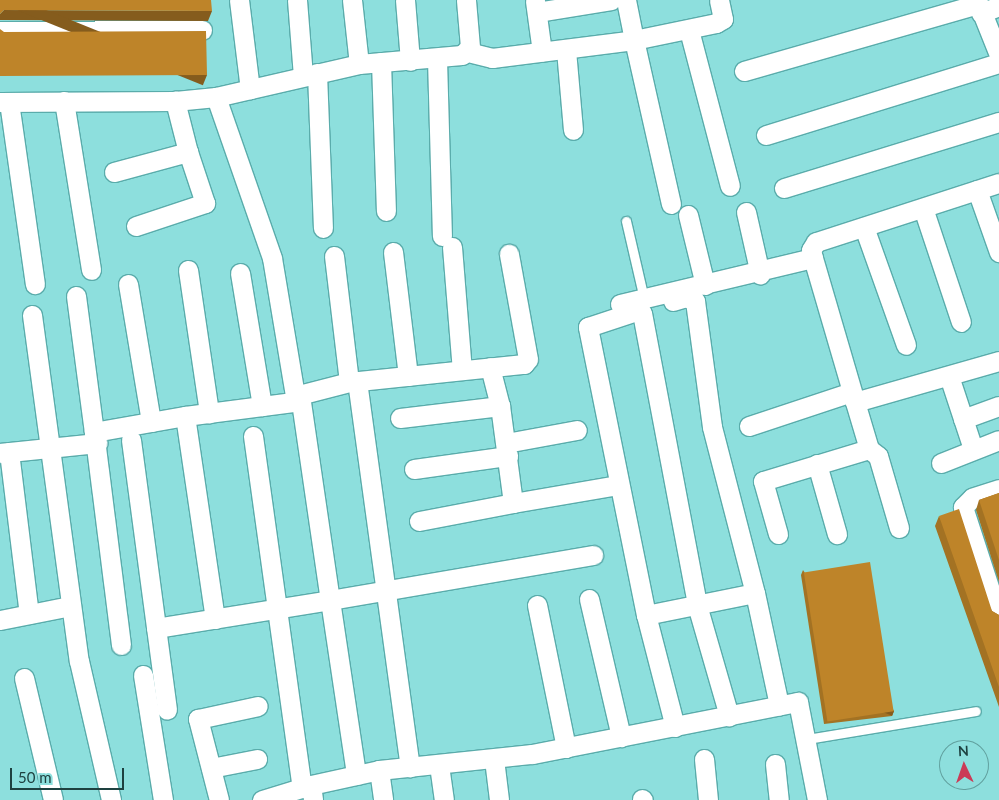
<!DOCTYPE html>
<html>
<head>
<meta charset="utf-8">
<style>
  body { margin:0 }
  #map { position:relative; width:999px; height:800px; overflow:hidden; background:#8ddfdd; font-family:Lato,sans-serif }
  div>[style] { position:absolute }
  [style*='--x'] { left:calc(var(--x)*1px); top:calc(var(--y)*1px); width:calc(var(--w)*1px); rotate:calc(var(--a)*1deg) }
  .roads { filter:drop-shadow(1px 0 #5aacab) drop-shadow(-1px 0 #5aacab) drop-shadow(0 1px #5aacab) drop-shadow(0 -1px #5aacab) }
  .lane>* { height:9px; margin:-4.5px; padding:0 4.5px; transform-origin:4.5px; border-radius:4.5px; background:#fff }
  .street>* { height:19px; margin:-9.5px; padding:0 9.5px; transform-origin:9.5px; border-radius:9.5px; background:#fff }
  .wall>* { inset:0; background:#a37223 }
  .shaded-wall>* { inset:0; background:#855c1d; transform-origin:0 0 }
  .building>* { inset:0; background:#be8429; transform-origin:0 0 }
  span { translate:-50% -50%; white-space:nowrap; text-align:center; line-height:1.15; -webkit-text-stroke:4px #8ddfdd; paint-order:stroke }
  .north { position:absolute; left:939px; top:740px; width:50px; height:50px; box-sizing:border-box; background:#8ddfdd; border:1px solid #61a09e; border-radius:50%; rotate:357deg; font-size:14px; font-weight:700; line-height:20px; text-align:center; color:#1e4140 }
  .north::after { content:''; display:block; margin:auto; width:18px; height:22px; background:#cb3b57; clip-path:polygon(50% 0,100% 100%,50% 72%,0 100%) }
  .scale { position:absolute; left:10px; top:768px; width:114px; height:22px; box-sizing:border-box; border:2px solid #1e4140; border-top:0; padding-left:6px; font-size:15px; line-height:18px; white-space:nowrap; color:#1e4140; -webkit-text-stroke:4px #8ddfdd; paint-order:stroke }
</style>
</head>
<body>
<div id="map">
  <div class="roads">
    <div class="lane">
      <i style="--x:626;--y:221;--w:80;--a:77"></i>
      <i style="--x:807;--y:739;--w:171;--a:-9.4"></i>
    </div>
    <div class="street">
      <i style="--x:239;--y:0;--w:90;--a:83"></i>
      <i style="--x:297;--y:0;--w:76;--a:85.5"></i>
      <i style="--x:352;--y:0;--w:64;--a:83.8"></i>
      <i style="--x:405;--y:0;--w:61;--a:85.3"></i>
      <i style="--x:977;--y:0;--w:59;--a:68.2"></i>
      <i style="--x:535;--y:1;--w:51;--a:82.2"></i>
      <i style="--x:537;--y:12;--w:75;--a:-9.2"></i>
      <i style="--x:981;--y:13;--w:19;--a:-21"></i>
      <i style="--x:689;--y:30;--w:161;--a:75.3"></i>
      <i style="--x:0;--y:31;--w:202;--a:-0.3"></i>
      <i style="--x:566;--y:50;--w:80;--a:85"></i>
      <i style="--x:468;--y:52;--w:25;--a:14"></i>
      <i style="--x:492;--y:58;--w:143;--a:-7.2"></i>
      <i style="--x:634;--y:40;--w:41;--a:-101.3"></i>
      <i style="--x:437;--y:59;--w:177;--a:88.4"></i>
      <i style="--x:381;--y:62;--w:149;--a:88.1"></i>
      <i style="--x:744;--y:71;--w:243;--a:-16"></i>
      <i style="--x:317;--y:73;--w:155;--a:87.8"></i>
      <i style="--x:216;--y:97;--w:170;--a:70.8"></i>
      <i style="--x:272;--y:258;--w:140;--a:80.5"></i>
      <i style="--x:295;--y:396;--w:56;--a:-14.5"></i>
      <i style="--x:349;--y:382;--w:176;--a:-5.9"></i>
      <i style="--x:524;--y:364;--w:6;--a:-51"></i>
      <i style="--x:528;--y:359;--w:107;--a:-100.3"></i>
      <i style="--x:64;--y:101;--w:171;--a:80.9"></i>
      <i style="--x:0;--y:102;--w:175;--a:-0.3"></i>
      <i style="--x:175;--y:101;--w:41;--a:-5.6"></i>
      <i style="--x:216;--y:97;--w:147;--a:-13"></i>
      <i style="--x:359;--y:64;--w:103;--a:-5"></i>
      <i style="--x:462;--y:55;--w:11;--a:-45"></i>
      <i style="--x:470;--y:47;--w:47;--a:-94.9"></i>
      <i style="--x:9;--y:102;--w:184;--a:81.9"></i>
      <i style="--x:766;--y:135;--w:244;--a:-17.2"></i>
      <i style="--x:114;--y:172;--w:77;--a:-15.1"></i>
      <i style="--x:188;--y:152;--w:53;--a:-104.3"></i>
      <i style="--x:784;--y:188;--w:225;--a:-17.1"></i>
      <i style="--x:977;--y:190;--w:66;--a:70.5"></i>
      <i style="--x:671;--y:204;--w:168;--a:-102.7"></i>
      <i style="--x:634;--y:40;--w:84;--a:-11.7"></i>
      <i style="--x:716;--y:23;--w:8;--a:-30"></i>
      <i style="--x:723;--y:19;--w:19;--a:-102"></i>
      <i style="--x:923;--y:208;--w:120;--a:71.6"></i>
      <i style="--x:746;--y:212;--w:64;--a:77.3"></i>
      <i style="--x:688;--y:215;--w:72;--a:76.3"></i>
      <i style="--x:136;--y:226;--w:73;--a:-18.4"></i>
      <i style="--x:205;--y:203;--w:54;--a:-108.4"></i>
      <i style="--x:864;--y:227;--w:125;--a:70.4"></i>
      <i style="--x:452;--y:247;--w:123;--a:85.4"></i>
      <i style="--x:393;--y:252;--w:125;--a:83.1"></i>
      <i style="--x:334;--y:256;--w:127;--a:83.2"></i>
      <i style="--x:813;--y:258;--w:150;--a:73.7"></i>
      <i style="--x:855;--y:402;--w:150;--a:-15.9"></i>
      <i style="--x:188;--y:270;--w:145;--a:81.6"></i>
      <i style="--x:240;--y:273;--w:135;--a:80.6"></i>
      <i style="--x:128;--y:284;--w:140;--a:80.5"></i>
      <i style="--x:76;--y:296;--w:137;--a:82.5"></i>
      <i style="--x:673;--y:301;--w:14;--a:-17"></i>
      <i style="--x:686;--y:297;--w:10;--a:24"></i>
      <i style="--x:695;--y:301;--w:127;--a:82.3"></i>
      <i style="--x:712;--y:427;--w:171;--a:75.5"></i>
      <i style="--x:620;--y:304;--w:198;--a:-13.4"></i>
      <i style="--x:813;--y:258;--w:8;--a:-104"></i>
      <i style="--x:811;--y:250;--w:9;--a:-58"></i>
      <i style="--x:816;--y:242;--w:192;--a:-17.9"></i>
      <i style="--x:32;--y:315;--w:349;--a:82.3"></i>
      <i style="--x:79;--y:661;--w:143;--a:77"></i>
      <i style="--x:949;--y:376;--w:77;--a:71.8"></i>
      <i style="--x:357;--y:381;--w:390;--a:82.2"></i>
      <i style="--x:300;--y:395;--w:207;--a:81.7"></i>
      <i style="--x:330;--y:600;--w:267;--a:-9.7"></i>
      <i style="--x:400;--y:418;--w:101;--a:-6.8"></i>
      <i style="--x:963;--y:419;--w:38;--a:-20"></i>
      <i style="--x:749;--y:426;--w:108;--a:-18.3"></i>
      <i style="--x:253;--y:436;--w:355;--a:82.1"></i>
      <i style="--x:131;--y:440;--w:272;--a:82.4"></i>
      <i style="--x:506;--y:443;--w:72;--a:-10.4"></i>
      <i style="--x:869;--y:449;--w:11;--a:38"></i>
      <i style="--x:878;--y:456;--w:75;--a:73.7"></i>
      <i style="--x:9;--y:452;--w:163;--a:83"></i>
      <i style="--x:0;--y:453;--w:98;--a:-5.9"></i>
      <i style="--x:941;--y:463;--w:62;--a:-21.6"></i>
      <i style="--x:817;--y:464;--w:73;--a:74.1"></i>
      <i style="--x:414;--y:469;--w:95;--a:-7.9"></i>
      <i style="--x:999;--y:489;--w:28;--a:162"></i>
      <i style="--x:972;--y:498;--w:13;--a:135"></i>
      <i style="--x:963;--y:507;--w:117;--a:72"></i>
      <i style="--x:513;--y:503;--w:107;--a:-9.7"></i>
      <i style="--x:419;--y:521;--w:96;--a:-10.8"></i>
      <i style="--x:513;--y:503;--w:98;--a:-97.6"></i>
      <i style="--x:500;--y:406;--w:40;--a:-104.4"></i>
      <i style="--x:778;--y:534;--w:55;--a:-105.8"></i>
      <i style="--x:763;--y:481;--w:111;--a:-16.8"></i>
      <i style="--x:869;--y:449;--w:49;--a:-106.6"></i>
      <i style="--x:589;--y:599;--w:142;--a:76.9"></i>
      <i style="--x:537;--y:605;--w:146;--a:78.5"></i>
      <i style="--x:646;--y:615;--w:111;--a:-11.4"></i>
      <i style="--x:755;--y:593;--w:115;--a:77.9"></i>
      <i style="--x:215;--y:619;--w:205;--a:-98.4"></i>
      <i style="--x:185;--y:416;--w:109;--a:-7.4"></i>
      <i style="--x:293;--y:402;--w:6;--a:-72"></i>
      <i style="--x:0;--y:620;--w:71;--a:-11.3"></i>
      <i style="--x:156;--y:628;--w:176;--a:-9.1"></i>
      <i style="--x:330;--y:600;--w:177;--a:81.5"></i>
      <i style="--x:121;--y:645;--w:215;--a:-97.2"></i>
      <i style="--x:94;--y:432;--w:92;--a:-10"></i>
      <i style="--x:143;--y:675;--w:127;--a:80.9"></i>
      <i style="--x:24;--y:678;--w:125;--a:76.6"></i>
      <i style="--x:675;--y:727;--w:116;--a:-104.5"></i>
      <i style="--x:646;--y:615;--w:294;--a:-101.4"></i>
      <i style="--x:588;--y:327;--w:51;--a:-18.4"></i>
      <i style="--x:636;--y:311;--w:6;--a:18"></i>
      <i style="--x:642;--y:313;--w:297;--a:79.3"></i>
      <i style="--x:697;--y:605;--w:116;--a:73.9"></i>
      <i style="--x:494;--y:759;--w:41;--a:83"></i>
      <i style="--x:704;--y:759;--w:41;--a:84.4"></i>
      <i style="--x:775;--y:764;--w:36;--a:84"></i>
      <i style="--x:439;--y:765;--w:35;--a:82"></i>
      <i style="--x:211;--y:768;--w:47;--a:-11.1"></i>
      <i style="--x:379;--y:770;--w:30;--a:82"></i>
      <i style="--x:311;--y:785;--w:70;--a:-12.4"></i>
      <i style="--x:379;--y:770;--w:154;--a:-6"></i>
      <i style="--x:532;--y:754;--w:271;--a:-11.1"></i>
      <i style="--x:798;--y:702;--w:100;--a:79"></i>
      <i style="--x:642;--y:799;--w:1;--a:45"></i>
      <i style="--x:219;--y:800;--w:84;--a:-104.5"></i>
      <i style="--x:198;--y:719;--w:61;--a:-12.2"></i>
      <i style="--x:262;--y:800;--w:51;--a:-17"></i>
      <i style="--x:311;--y:785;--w:15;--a:82"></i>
    </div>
  </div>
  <div class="wall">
    <i style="clip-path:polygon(999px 493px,999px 582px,976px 510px,979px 500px)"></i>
    <i style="clip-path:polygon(939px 516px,992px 611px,999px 615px,999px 707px,935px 526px)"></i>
    <i style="clip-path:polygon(803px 570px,894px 711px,892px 716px,824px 724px,801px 575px)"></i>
  </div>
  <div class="shaded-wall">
    <i style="clip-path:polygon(4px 10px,212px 11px,208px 21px,0 20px,0 14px)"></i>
    <i style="left:207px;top:75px;width:11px;height:207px;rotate:112deg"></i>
    <i style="left:894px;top:711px;width:5px;height:68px;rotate:112deg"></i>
  </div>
  <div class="building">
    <i style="clip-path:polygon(0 0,211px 0,212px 11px,4px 10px,0 14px)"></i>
    <i style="clip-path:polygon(0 29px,4px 32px,206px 31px,207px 75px,0 76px)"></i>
    <i style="clip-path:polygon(999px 493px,999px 560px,979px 500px)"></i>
    <i style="clip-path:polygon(959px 509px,992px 611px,999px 615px,999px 687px,939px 516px)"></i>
    <i style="left:870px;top:562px;width:151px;height:67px;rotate:81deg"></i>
  </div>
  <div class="north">N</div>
  <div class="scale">50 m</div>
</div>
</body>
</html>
